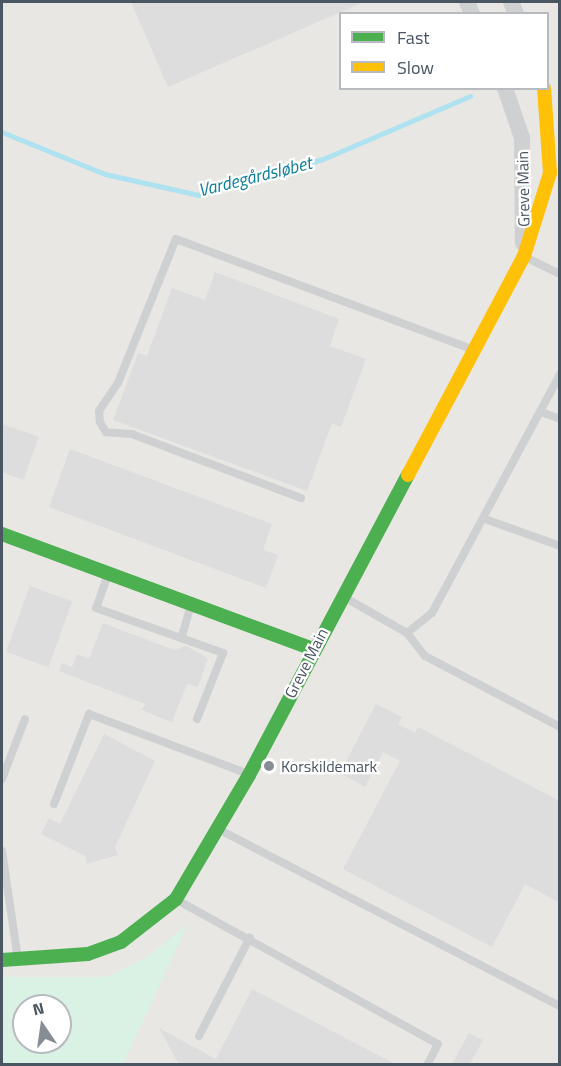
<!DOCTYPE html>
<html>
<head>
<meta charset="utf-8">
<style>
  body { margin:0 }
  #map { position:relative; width:561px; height:1066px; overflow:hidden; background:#f4f4f4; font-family:"Titillium Web",sans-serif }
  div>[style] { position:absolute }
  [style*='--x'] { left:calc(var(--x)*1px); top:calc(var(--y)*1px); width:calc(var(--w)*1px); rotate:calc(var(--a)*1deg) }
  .commercial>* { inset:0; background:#e8e7e3 }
  .green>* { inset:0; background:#d9f2e3 }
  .stream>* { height:5px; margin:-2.5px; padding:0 2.5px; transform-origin:2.5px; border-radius:2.5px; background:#aee2f0 }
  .building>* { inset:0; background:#ddddde; transform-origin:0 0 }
  .lane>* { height:8px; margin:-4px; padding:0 4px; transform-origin:4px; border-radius:4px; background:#ced0d2 }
  .street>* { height:16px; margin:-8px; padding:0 8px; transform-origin:8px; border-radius:8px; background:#ced0d2 }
  .fast>* { height:14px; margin:-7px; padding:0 7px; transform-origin:7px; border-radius:7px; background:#4caf50 }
  .slow>* { height:14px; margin:-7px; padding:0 7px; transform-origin:7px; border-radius:7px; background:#ffc107 }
  .dots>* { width:16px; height:16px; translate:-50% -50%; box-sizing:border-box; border:3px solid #fff; border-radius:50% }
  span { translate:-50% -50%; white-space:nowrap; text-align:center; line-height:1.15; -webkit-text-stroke:4.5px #fff; paint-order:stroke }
  .street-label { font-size:16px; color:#4a5661 }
  .poi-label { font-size:16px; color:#4a5661 }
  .left { translate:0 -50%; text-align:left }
  .water-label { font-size:18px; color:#0c7c9b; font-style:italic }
  .frame { position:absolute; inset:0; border:3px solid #4a5661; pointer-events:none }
  .legend { position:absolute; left:339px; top:12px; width:210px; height:78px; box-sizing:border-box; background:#fff; border:2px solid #b7bbc0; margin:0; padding:8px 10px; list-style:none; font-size:18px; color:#4a5661 }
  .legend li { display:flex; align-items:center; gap:12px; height:30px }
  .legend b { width:30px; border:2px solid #b7bbc0 }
  .north { position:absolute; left:12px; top:994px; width:60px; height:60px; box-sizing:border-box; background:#fff; border:2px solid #b7bbc0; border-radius:50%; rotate:347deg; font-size:16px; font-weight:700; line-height:24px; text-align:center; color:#4a5661 }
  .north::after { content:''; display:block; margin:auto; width:21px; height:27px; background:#868d94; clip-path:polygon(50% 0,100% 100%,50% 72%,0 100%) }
</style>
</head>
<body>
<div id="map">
  <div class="commercial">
    <i style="clip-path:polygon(evenodd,2px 2px,559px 2px,559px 1064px,2px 1064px,2px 2px,340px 14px,548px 14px,548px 88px,340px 88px,340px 14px,2px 2px,24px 1006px,60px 1006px,60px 1042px,24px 1042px,24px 1006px)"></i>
  </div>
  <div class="green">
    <i style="clip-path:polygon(evenodd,188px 924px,123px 1064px,2px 1064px,2px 977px,106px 977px,147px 957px,188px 924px,24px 1006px,60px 1006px,60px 1042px,24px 1042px,24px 1006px)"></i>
  </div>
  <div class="stream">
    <i style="--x:2;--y:132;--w:111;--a:22.2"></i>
    <i style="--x:105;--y:174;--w:96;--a:12.6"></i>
    <i style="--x:199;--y:195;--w:129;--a:-16.2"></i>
    <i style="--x:323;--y:159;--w:160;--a:-23.2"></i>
  </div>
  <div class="building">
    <i style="clip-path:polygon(131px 2px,364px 2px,168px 87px)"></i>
    <i style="clip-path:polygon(215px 272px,339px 319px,330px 346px,366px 359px,341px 427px,332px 423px,307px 491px,113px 420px,138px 353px,147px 356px,172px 288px,205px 300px)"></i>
    <i style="clip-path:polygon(2px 424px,39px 437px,23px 480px,2px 472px)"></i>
    <i style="clip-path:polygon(70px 449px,272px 524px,263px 550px,278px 555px,266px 588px,49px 507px)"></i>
    <i style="left:30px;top:586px;width:45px;height:70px;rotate:20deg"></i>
    <i style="clip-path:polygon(103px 623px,174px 650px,186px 646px,208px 658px,198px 687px,187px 684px,172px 722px,142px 710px,145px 704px,59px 671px,62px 663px,72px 667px,77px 654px,89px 659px)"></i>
    <i style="clip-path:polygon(376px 704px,402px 717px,398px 724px,415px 733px,418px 727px,560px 801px,560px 903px,525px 884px,492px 947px,343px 869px,400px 761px,383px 752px,365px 787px,340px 773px)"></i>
    <i style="clip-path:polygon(104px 734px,155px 761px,115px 847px,118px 855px,87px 864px,85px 856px,41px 834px,49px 818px,60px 824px)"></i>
    <i style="clip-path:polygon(252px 989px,395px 1064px,179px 1064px,159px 1028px,216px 1059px)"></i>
    <i style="clip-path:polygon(469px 1033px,483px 1040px,470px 1064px,452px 1064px)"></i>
  </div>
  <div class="lane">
    <i style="--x:525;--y:257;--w:39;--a:26"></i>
    <i style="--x:541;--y:412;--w:20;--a:20"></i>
    <i style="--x:301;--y:498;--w:181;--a:-159.3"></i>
    <i style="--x:132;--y:434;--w:26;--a:-176"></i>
    <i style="--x:106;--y:432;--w:12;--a:-121"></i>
    <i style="--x:100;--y:422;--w:11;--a:-95"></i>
    <i style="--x:99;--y:411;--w:34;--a:-56"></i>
    <i style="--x:118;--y:383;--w:155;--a:-68.1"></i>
    <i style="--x:176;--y:239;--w:316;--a:20.4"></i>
    <i style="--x:485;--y:519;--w:80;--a:19.8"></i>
    <i style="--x:108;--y:574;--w:36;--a:109"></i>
    <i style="--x:96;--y:608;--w:135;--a:19.5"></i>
    <i style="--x:223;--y:653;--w:71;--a:111.5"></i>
    <i style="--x:344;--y:597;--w:73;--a:29.7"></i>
    <i style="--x:407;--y:633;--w:29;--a:52"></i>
    <i style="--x:425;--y:656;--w:153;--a:27.7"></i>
    <i style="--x:407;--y:633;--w:32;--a:-39"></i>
    <i style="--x:432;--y:613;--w:271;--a:-61.8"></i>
    <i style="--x:182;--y:636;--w:32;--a:-74"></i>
    <i style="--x:2;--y:779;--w:64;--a:-69"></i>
    <i style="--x:54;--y:804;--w:97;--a:-68.7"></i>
    <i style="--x:89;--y:714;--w:171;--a:20.6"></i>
    <i style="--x:218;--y:829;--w:385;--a:27.4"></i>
    <i style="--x:2;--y:851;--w:109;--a:81.6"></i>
    <i style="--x:177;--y:900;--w:298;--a:28.9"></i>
    <i style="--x:438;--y:1044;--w:22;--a:117"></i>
    <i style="--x:199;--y:1036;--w:111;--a:-62.7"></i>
  </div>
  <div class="street">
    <i style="--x:467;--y:2;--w:13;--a:67"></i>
    <i style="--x:511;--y:2;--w:13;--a:67"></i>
    <i style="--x:505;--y:88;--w:53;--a:71.2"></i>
    <i style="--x:522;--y:138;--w:105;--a:89.5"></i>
  </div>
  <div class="fast">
    <i style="--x:2;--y:534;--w:332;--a:20.3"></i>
    <i style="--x:2;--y:960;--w:86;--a:-4"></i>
    <i style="--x:88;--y:954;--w:35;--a:-20"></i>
    <i style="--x:121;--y:942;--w:70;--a:-38"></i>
    <i style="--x:176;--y:899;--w:144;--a:-59.5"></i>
    <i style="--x:249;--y:775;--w:340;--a:-62.1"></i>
  </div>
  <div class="slow">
    <i style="--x:408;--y:475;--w:248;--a:-62.1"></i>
    <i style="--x:524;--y:256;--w:87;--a:-72.6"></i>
    <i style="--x:550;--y:173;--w:85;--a:-94"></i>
  </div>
  <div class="dots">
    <i style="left:269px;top:766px;background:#868d94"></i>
  </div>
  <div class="street-label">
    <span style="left:523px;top:189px;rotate:-91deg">Greve Main</span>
    <span style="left:306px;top:663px;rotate:-63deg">Greve Main</span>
  </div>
  <div class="poi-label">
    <span class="left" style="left:281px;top:766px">Korskildemark</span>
  </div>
  <div class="water-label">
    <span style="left:255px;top:177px;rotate:-14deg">Vardegårdsløbet</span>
  </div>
  <div class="frame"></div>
  <ul class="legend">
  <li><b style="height:8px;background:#4caf50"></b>Fast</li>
  <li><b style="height:8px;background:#ffc107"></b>Slow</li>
  </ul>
  <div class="north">N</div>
</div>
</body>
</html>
